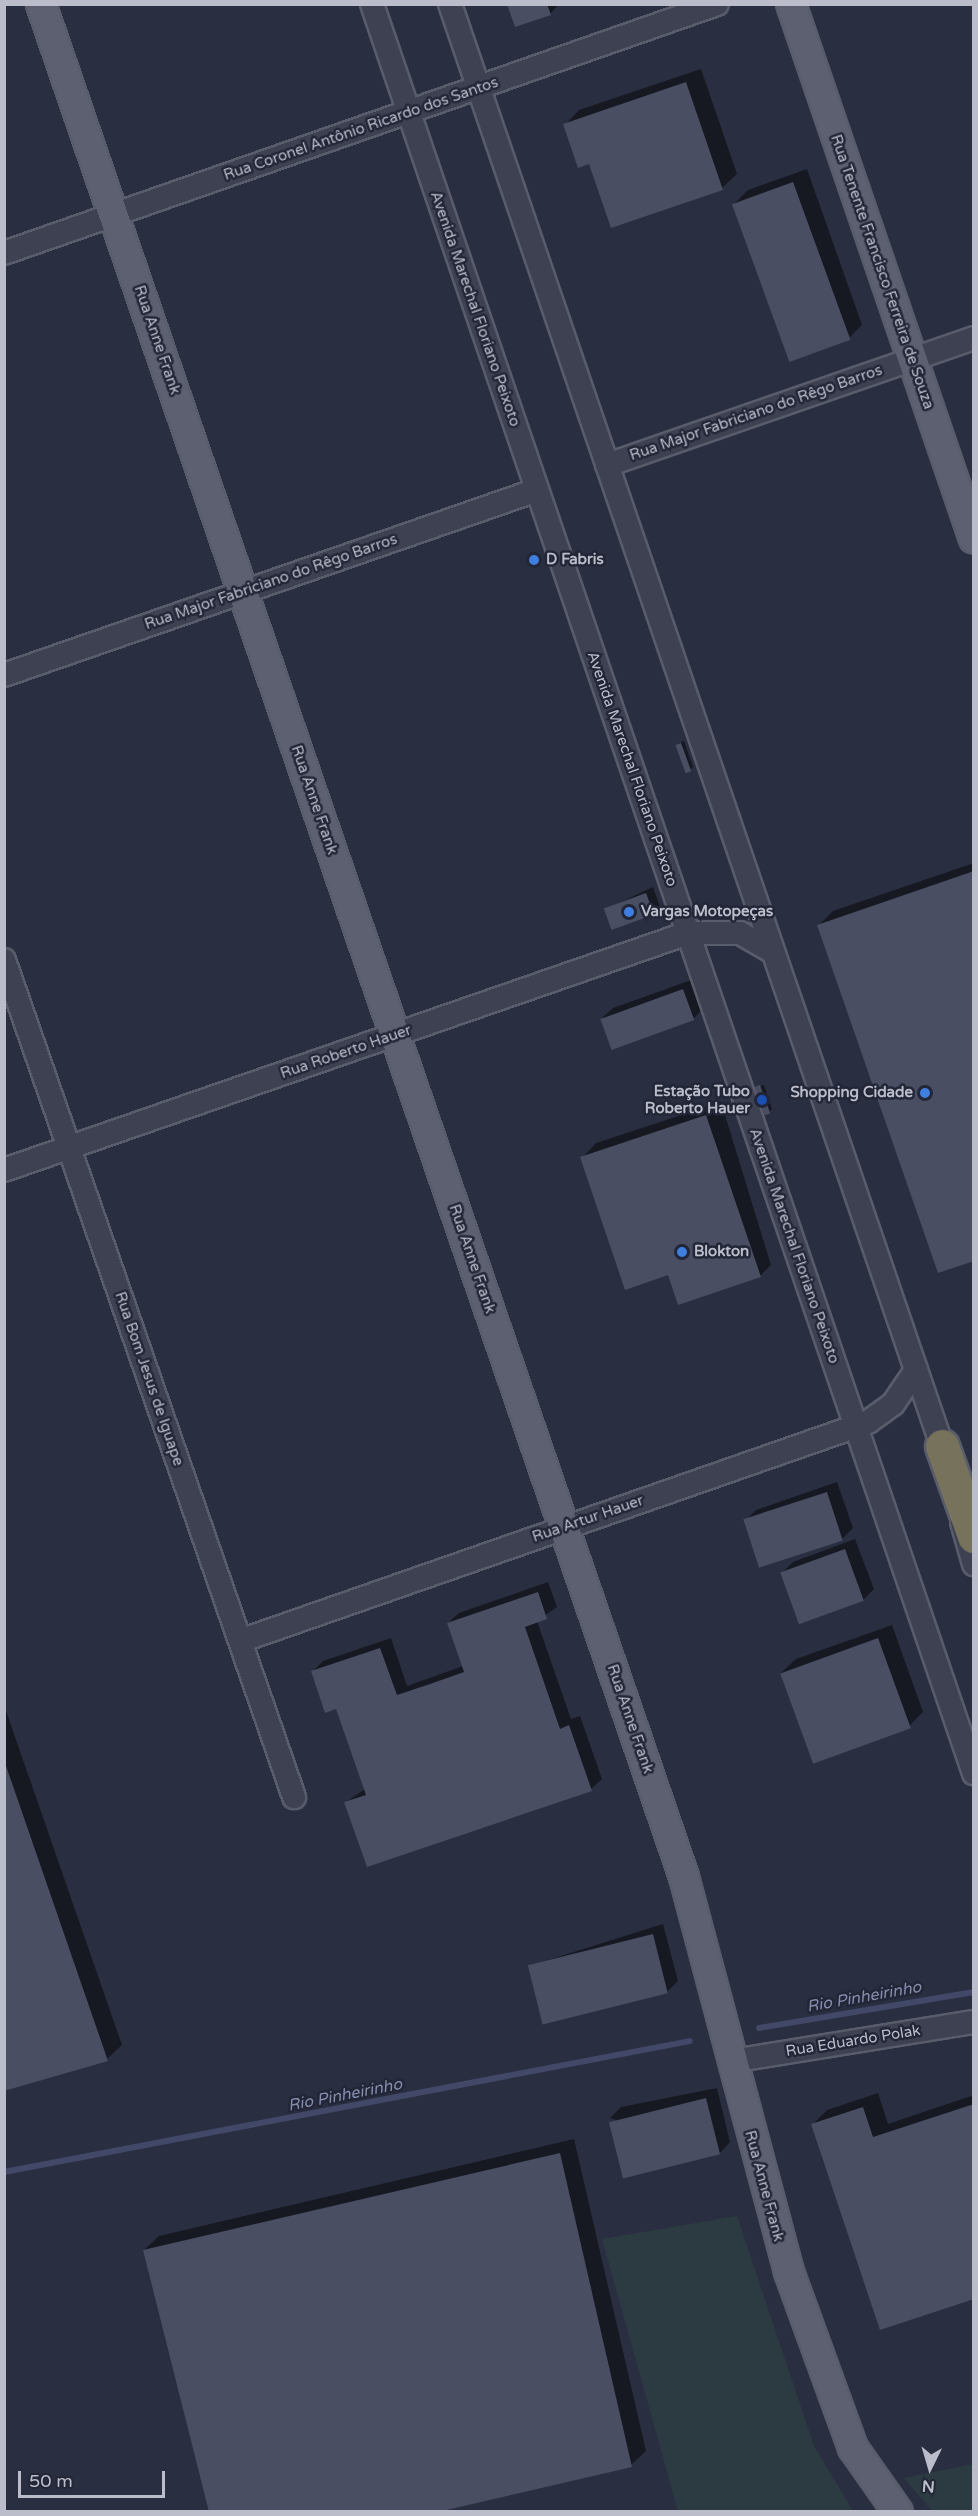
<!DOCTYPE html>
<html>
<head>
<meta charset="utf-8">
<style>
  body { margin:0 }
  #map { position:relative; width:978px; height:2516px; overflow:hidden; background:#2a2e41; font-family:"Varela Round",sans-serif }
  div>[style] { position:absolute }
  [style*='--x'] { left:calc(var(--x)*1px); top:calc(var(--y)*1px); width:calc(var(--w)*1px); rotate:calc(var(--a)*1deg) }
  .green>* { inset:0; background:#2c3a42 }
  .shadow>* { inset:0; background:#0007 }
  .stream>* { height:6px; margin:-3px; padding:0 3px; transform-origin:3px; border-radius:3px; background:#414868 }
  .building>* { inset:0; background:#494e62; transform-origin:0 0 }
  .roads { filter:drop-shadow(2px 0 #595c6b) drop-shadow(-2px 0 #595c6b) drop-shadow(0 2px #595c6b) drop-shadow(0 -2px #595c6b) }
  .minor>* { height:22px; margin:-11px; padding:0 11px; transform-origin:11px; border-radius:11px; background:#3e4151 }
  .major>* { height:28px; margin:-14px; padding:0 14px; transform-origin:14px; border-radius:14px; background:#5c6071 }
  .highway>* { height:33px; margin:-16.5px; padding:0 16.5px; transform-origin:16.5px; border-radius:16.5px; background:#76725c }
  .dots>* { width:16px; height:16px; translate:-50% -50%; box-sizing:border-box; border:3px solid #222636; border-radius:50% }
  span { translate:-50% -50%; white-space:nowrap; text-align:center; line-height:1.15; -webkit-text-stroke:5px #222636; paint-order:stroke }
  .street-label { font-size:15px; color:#bbbdcb }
  .poi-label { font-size:15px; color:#bbbdcb; font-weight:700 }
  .left { translate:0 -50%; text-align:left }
  .right { translate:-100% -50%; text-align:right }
  .water-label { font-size:16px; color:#868daf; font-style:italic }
  .frame { position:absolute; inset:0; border:6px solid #bbbdcb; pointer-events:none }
  .north { position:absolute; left:900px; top:2438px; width:60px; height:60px; -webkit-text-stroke:4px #222636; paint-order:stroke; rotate:185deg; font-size:16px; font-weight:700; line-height:24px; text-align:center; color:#bbbdcb }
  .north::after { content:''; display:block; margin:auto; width:21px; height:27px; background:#bbbdcb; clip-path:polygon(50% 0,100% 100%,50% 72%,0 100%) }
  .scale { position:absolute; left:18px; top:2471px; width:147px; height:27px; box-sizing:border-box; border:3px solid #bbbdcb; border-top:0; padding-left:8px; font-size:18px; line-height:21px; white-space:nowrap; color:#bbbdcb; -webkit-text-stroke:4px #222636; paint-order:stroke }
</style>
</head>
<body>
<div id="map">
  <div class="green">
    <i style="clip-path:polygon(737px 2216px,814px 2446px,853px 2511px,678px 2511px,602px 2239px)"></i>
    <i style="clip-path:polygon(973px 2464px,973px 2511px,932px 2511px,904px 2478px)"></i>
  </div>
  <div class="shadow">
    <i style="clip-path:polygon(509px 4px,559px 4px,550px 14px)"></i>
    <i style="clip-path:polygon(701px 69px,737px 174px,722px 188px,590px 162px,565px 125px,579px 110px)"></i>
    <i style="clip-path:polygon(807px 169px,862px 325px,848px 339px,734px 204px,748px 190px)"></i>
    <i style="clip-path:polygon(684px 741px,693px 767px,690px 770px,677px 745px)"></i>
    <i style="clip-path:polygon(974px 863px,974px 1259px,819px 925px,833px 911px)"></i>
    <i style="clip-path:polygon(653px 887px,660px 907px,653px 914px,606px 909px)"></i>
    <i style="clip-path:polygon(694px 979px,704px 1008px,693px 1019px,602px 1018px,613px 1008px)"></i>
    <i style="clip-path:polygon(764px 1085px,772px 1109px,769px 1112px,756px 1087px)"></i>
    <i style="clip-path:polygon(721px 1102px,771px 1265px,760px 1276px,669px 1273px,582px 1158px,596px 1143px)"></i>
    <i style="clip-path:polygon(837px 1482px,853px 1528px,842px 1539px,745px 1521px,756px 1510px)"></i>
    <i style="clip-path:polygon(855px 1539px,874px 1589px,863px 1600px,782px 1573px,793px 1562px)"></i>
    <i style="clip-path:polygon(548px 1582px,557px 1607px,537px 1621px,571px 1719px,580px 1716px,602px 1779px,591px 1789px,346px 1802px,365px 1789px,337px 1707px,312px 1672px,323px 1661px,391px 1638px,407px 1686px,463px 1666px,448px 1623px,459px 1613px)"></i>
    <i style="clip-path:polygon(892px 1625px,923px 1712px,909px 1726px,781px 1673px,796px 1659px)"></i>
    <i style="clip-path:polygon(4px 1705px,122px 2045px,107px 2059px,4px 2090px)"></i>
    <i style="clip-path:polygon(663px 1924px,678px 1981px,667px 1992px,531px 1973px,542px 1962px)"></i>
    <i style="clip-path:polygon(717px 2088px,730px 2142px,720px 2153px,610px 2118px,621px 2107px)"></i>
    <i style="clip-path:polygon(878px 2093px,888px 2124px,974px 2095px,974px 2298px,812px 2125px,827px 2110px)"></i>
    <i style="clip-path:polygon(574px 2139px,646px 2451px,631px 2465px,144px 2250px,159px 2236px)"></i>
  </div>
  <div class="stream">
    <i style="--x:759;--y:2028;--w:218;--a:-9.5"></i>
    <i style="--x:4;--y:2172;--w:698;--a:-10.81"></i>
  </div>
  <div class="building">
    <i style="clip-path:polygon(507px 4px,547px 4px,551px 15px,515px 27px)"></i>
    <i style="clip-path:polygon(686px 82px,723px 190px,611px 228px,589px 164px,578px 168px,563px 124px)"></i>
    <i style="left:793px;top:182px;width:168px;height:65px;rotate:70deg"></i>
    <i style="left:681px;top:743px;width:30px;height:6px;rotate:70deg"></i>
    <i style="clip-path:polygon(974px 871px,974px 1261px,938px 1273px,817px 925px)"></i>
    <i style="left:646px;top:893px;width:23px;height:45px;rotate:70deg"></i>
    <i style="left:683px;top:989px;width:33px;height:88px;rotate:70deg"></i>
    <i style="left:760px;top:1085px;width:30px;height:6px;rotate:70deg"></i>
    <i style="clip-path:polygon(706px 1115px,761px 1277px,678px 1305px,668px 1275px,625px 1290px,580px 1157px)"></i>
    <i style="left:827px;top:1492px;width:51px;height:88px;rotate:72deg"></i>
    <i style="left:845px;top:1549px;width:55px;height:69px;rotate:70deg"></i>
    <i style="clip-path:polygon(538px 1592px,547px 1619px,525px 1627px,560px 1729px,569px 1725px,592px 1791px,367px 1867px,344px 1802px,366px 1795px,336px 1709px,325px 1713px,311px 1671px,380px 1648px,397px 1695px,430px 1684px,464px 1672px,447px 1623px)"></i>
    <i style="left:878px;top:1638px;width:96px;height:104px;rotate:70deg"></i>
    <i style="clip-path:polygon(4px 1760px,108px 2061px,4px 2091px)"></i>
    <i style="left:653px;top:1934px;width:61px;height:129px;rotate:76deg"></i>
    <i style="left:706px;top:2098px;width:58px;height:100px;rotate:76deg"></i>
    <i style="clip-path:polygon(974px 2104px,974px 2299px,880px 2330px,811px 2124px,863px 2107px,873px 2137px)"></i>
    <i style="clip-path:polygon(560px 2153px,632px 2467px,438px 2512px,209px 2512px,143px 2250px)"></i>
  </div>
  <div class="roads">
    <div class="minor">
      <i style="--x:372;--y:4;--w:1869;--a:71.21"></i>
      <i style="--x:450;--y:4;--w:1536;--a:71.16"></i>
      <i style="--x:4;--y:253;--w:755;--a:-19.25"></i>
      <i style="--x:607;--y:465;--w:388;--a:-19.1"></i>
      <i style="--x:4;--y:675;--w:564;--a:-19.14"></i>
      <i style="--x:4;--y:960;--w:886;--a:70.89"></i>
      <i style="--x:4;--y:1170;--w:724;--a:-19.11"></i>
      <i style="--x:688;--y:933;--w:52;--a:0"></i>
      <i style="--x:740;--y:933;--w:38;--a:30"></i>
      <i style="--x:962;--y:1522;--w:44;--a:74.1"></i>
      <i style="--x:240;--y:1641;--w:665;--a:-19.22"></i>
      <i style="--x:868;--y:1422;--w:31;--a:-36"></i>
      <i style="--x:893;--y:1404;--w:41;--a:-55.9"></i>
      <i style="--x:732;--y:2061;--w:245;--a:-9.2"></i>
    </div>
    <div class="major">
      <i style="--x:41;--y:4;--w:1980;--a:71.05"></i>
      <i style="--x:684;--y:1877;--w:409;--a:75.1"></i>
      <i style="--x:789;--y:2272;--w:187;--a:70"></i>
      <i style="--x:853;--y:2448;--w:78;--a:54.9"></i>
      <i style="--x:791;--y:4;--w:565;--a:71.12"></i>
    </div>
    <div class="highway">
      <i style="--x:942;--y:1446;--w:96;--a:70.4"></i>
    </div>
  </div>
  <div class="dots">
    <i style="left:534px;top:560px;background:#3f7fe0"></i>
    <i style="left:629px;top:912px;background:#3f7fe0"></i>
    <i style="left:925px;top:1093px;background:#3f7fe0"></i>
    <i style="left:762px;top:1100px;background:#1a4fb4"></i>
    <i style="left:682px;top:1252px;background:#3f7fe0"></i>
  </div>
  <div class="street-label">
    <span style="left:361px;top:129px;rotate:-19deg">Rua Coronel Antônio Ricardo dos Santos</span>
    <span style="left:882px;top:272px;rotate:71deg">Rua Tenente Francisco Ferreira de Souza</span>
    <span style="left:475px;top:309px;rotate:71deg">Avenida Marechal Floriano Peixoto</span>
    <span style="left:157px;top:340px;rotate:71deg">Rua Anne Frank</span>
    <span style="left:756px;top:413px;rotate:-19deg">Rua Major Fabriciano do Rêgo Barros</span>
    <span style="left:271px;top:582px;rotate:-19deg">Rua Major Fabriciano do Rêgo Barros</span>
    <span style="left:632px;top:769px;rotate:71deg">Avenida Marechal Floriano Peixoto</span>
    <span style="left:314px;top:800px;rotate:71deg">Rua Anne Frank</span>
    <span style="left:346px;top:1052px;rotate:-19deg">Rua Roberto Hauer</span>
    <span style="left:794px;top:1246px;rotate:71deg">Avenida Marechal Floriano Peixoto</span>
    <span style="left:472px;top:1259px;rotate:71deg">Rua Anne Frank</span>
    <span style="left:149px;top:1379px;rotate:71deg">Rua Bom Jesus de Iguape</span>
    <span style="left:588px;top:1519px;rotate:-19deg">Rua Artur Hauer</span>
    <span style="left:630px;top:1719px;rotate:71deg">Rua Anne Frank</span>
    <span style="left:853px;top:2041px;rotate:-9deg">Rua Eduardo Polak</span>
    <span style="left:764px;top:2186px;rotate:75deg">Rua Anne Frank</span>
  </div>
  <div class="poi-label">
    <span class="left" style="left:546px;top:560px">D Fabris</span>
    <span class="left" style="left:641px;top:912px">Vargas Motopeças</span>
    <span class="right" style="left:750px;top:1100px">Estação Tubo<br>Roberto Hauer</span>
    <span class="right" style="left:913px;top:1093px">Shopping Cidade</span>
    <span class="left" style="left:694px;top:1252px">Blokton</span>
  </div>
  <div class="water-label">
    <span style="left:864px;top:1997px;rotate:-10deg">Rio Pinheirinho</span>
    <span style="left:345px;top:2095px;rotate:-11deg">Rio Pinheirinho</span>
  </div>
  <div class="frame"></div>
  <div class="north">N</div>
  <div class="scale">50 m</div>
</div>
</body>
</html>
